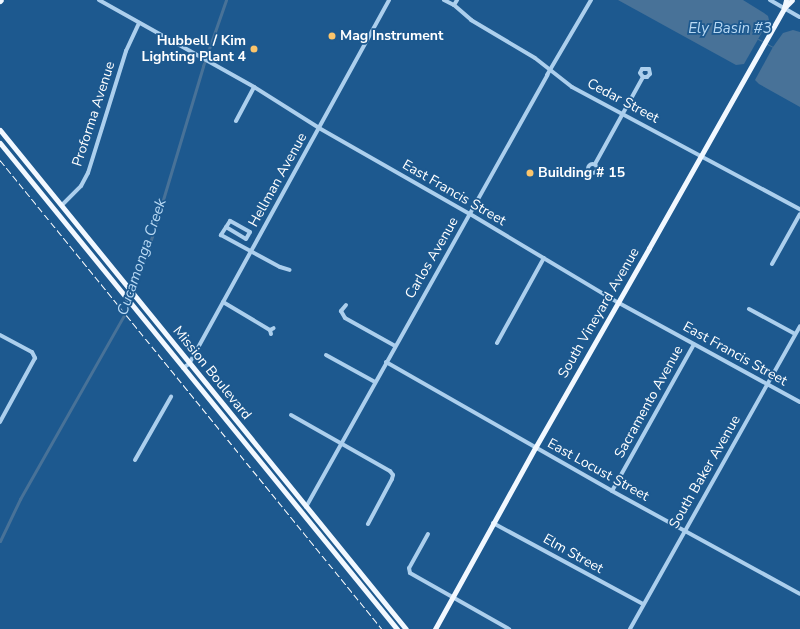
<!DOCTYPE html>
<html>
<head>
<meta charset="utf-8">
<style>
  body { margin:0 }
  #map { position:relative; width:800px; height:629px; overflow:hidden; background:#1d598f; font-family:"Nunito Sans",sans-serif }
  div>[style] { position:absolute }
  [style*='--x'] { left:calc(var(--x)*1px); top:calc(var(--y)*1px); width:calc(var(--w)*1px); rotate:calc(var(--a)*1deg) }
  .water>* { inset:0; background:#487298 }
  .stream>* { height:1px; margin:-0.5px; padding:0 0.5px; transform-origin:0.5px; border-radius:0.5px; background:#487298 }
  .canal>* { height:3px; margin:-1.5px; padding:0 1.5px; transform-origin:1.5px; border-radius:1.5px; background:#487298 }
  .minor>* { height:4px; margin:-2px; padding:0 2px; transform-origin:2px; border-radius:2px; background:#accfed }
  .minor>.ring { margin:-2px; padding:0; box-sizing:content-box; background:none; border:4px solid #accfed; border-radius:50% }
  .major>* { height:5px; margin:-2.5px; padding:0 2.5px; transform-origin:2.5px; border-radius:2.5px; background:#f2f8ff }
  .rail>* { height:1px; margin-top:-0.5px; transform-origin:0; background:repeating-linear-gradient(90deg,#fff 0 7px,transparent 0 10px) }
  .dots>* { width:11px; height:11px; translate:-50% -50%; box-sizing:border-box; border:2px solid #1d598f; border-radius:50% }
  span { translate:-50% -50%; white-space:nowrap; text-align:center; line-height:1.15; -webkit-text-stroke:3.5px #1d598f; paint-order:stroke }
  .poi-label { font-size:14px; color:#fff; font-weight:700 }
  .left { translate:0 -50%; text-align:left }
  .right { translate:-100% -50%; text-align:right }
  .street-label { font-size:14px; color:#fff }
  .water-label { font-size:15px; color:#b8d9f4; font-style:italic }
</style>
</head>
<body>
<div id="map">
  <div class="water">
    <i style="clip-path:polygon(618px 0,743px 0,764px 13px,768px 16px,769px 20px,744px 64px,736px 65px)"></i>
    <i style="clip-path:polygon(793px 30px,800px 32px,800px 107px,759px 84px,755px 80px,773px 47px,783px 33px)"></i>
  </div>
  <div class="stream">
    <i style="--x:758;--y:39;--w:4;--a:27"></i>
    <i style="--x:767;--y:44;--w:7;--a:27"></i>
  </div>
  <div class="canal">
    <i style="--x:0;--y:541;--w:47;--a:-64.5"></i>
    <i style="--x:20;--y:499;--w:215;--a:-60.5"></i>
    <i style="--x:126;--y:312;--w:63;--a:-70.4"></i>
    <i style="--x:147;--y:253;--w:195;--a:-73.3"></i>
    <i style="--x:203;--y:66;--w:70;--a:-70.8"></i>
  </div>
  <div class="minor">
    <i style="--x:99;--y:0;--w:178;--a:29.3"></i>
    <i style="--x:254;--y:87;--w:77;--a:32.2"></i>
    <i style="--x:319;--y:128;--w:174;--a:29.7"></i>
    <i style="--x:470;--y:214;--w:174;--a:30.9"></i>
    <i style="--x:619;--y:303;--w:206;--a:28.7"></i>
    <i style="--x:444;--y:0;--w:11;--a:27"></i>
    <i style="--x:454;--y:5;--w:23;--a:41"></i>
    <i style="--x:471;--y:20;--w:74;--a:30.7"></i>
    <i style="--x:535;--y:58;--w:47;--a:38.1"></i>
    <i style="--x:572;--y:87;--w:259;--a:28.2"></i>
    <i style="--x:770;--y:0;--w:34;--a:30"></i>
    <i style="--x:454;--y:5;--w:6;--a:-59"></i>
    <i style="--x:236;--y:121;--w:38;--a:-62"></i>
    <i class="ring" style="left:587.5px;top:163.5px;width:5px;height:5px"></i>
    <i style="--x:595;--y:164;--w:99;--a:-61.1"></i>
    <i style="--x:643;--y:77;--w:4;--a:0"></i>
    <i style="--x:647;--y:77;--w:4;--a:-45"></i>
    <i style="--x:650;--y:74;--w:5;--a:-101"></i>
    <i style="--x:649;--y:69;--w:7;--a:180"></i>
    <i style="--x:642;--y:69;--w:4;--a:117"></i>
    <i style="--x:640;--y:73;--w:5;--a:53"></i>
    <i style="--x:62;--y:205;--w:27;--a:-45"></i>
    <i style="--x:81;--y:186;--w:15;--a:-62"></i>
    <i style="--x:88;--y:173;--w:128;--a:-72.7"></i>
    <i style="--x:126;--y:51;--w:31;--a:-65"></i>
    <i style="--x:226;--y:227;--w:23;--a:31"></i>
    <i style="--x:246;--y:239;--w:8;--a:-60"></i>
    <i style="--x:250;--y:232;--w:23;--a:-151"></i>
    <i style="--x:230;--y:221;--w:17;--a:123"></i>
    <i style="--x:221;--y:235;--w:67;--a:28.5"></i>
    <i style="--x:280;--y:267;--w:10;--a:17"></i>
    <i style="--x:772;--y:264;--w:57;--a:-60.8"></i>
    <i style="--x:223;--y:302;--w:55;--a:30.8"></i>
    <i style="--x:346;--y:305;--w:8;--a:130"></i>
    <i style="--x:341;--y:311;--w:8;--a:60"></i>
    <i style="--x:345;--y:318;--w:57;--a:29.2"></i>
    <i style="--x:749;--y:309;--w:52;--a:28.5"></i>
    <i style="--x:271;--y:334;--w:4;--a:-104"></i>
    <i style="--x:270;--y:330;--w:4;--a:-27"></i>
    <i style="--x:0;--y:335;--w:36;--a:28"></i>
    <i style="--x:32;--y:352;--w:7;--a:63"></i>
    <i style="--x:35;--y:358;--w:73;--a:118.7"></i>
    <i style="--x:497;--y:343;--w:97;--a:-61.1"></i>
    <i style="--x:326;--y:355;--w:56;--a:28.9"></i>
    <i style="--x:386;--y:362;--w:260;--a:29.7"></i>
    <i style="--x:612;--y:491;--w:214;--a:28.7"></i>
    <i style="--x:183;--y:368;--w:7;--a:-34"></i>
    <i style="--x:189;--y:364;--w:415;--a:-61.2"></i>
    <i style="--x:291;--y:415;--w:114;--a:29.5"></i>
    <i style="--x:390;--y:471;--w:5;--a:53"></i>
    <i style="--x:393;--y:475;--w:4;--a:104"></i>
    <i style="--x:392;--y:479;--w:51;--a:118.1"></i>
    <i style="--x:135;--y:460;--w:73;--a:-60.3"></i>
    <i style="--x:612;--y:491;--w:168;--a:-60.8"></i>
    <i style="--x:306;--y:507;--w:495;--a:-60.8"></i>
    <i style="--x:547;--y:75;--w:87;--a:-59.6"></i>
    <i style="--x:493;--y:523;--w:170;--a:28.4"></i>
    <i style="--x:428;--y:534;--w:39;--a:119"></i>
    <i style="--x:409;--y:568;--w:5;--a:79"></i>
    <i style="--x:410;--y:573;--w:114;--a:29.5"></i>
    <i style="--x:630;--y:629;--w:347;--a:-60.7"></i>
  </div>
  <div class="major">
    <i style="--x:0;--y:1;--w:1;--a:-45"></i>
    <i style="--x:784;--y:8;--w:11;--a:-45"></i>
    <i style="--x:0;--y:130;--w:643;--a:50.87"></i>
    <i style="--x:0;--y:143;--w:628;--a:50.76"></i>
    <i style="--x:435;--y:629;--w:207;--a:-61.1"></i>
    <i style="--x:535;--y:448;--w:230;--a:-60.3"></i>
    <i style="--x:649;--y:248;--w:275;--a:-60.6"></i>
    <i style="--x:784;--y:8;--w:8;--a:-76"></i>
  </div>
  <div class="rail">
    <i style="--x:0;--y:160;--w:605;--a:50.84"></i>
  </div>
  <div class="dots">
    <i style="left:332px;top:36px;background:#fcc56b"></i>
    <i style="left:254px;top:49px;background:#fcc56b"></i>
    <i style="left:530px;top:173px;background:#fcc56b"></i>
  </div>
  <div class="poi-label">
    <span class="left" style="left:340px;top:36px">Mag Instrument</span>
    <span class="right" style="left:246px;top:49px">Hubbell / Kim<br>Lighting Plant 4</span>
    <span class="left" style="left:538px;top:173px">Building # 15</span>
  </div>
  <div class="street-label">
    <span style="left:623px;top:101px;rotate:28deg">Cedar Street</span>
    <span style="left:94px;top:114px;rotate:-72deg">Proforma Avenue</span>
    <span style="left:278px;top:180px;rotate:-61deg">Hellman Avenue</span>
    <span style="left:454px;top:193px;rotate:30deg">East Francis Street</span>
    <span style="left:432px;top:258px;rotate:-60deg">Carlos Avenue</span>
    <span style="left:599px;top:313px;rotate:-60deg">South Vineyard Avenue</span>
    <span style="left:735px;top:354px;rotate:29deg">East Francis Street</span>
    <span style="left:212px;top:373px;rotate:51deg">Mission Boulevard</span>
    <span style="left:649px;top:402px;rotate:-61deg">Sacramento Avenue</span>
    <span style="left:598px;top:470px;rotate:29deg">East Locust Street</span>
    <span style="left:705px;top:472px;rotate:-60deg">South Baker Avenue</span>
    <span style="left:573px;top:554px;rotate:29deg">Elm Street</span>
  </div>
  <div class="water-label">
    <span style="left:730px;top:29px">Ely Basin #3</span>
    <span style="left:142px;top:257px;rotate:-71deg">Cucamonga Creek</span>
  </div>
</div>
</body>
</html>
